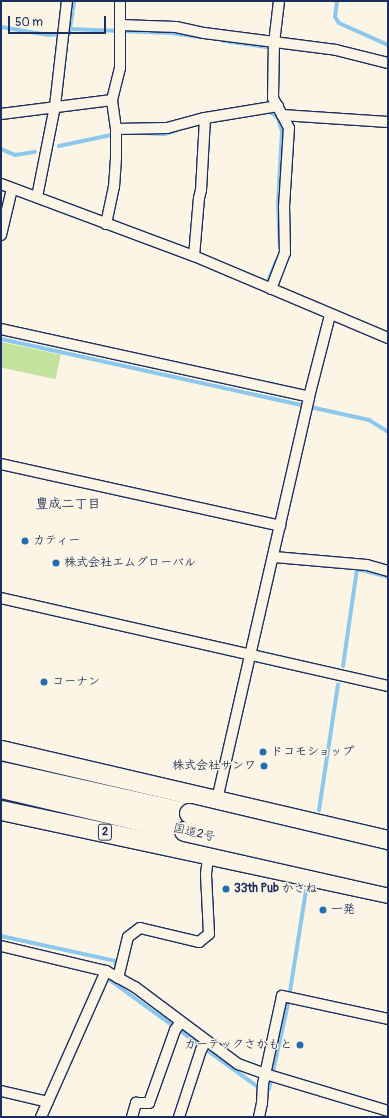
<!DOCTYPE html>
<html>
<head>
<meta charset="utf-8">
<style>
  body { margin:0 }
  #map { position:relative; width:389px; height:1118px; overflow:hidden; background:#fcf5e5; font-family:Pangolin,"Klee One",sans-serif }
  div>[style] { position:absolute }
  [style*='--x'] { left:calc(var(--x)*1px); top:calc(var(--y)*1px); width:calc(var(--w)*1px); rotate:calc(var(--a)*1deg) }
  .green>* { inset:0; background:#c2e39d; transform-origin:0 0 }
  .stream>* { height:4px; margin:-2px; padding:0 2px; transform-origin:2px; border-radius:2px; background:#8cc7ec }
  .roads { filter:drop-shadow(1px 0 #1b2f5e) drop-shadow(-1px 0 #1b2f5e) drop-shadow(0 1px #1b2f5e) drop-shadow(0 -1px #1b2f5e) }
  .street>* { height:10px; margin:-5px; padding:0 5px; transform-origin:5px; border-radius:5px; background:#fcf5e5 }
  .highway>* { height:19px; margin:-9.5px; padding:0 9.5px; transform-origin:9.5px; border-radius:9.5px; background:#fcf5e5 }
  .bridges { filter:drop-shadow(1px 0 #1b2f5e) drop-shadow(-1px 0 #1b2f5e) drop-shadow(0 1px #1b2f5e) drop-shadow(0 -1px #1b2f5e) }
  .highway-bridge>* { height:19px; margin:-9.5px; padding:0 9.5px; transform-origin:9.5px; border-radius:9.5px; background:#fcf5e5 }
  .dots>* { width:11px; height:11px; translate:-50% -50%; box-sizing:border-box; border:2px solid #fcf5e5; border-radius:50% }
  span { translate:-50% -50%; white-space:nowrap; text-align:center; line-height:1.15; -webkit-text-stroke:3px #fcf5e5; paint-order:stroke }
  .shield-label span { padding:1px 3px; background:#fcf5e5; border:1px solid; border-radius:3px; -webkit-text-stroke-width:0 }
  .shield-label { font-size:11px; color:#1b2f5e; font-weight:700 }
  .poi-label { font-size:12px; color:#1b2f5e; font-weight:700 }
  .left { translate:0 -50%; text-align:left }
  .right { translate:-100% -50%; text-align:right }
  .street-label { font-size:12px; color:#1b2f5e }
  .neighbourhood-label { font-size:13px; color:#1b2f5e; font-weight:700 }
  .frame { position:absolute; inset:0; border:2px solid #1b2f5e; pointer-events:none }
  .scale { position:absolute; left:8px; top:16px; width:98px; height:18px; box-sizing:border-box; border:2px solid #1b2f5e; border-top:0; padding-left:5px; font-size:12px; line-height:14px; white-space:nowrap; color:#1b2f5e; -webkit-text-stroke:3px #fcf5e5; paint-order:stroke }
</style>
</head>
<body>
<div id="map">
  <div class="green">
    <i style="left:1px;top:342px;width:61px;height:25px;rotate:12deg"></i>
  </div>
  <div class="stream">
    <i style="--x:337;--y:1;--w:16;--a:97"></i>
    <i style="--x:335;--y:17;--w:7;--a:56"></i>
    <i style="--x:339;--y:23;--w:54;--a:24.2"></i>
    <i style="--x:1;--y:27;--w:48;--a:9.7"></i>
    <i style="--x:48;--y:35;--w:11;--a:-5"></i>
    <i style="--x:70;--y:29;--w:101;--a:2.3"></i>
    <i style="--x:171;--y:33;--w:30;--a:8"></i>
    <i style="--x:69;--y:34;--w:33;--a:-81"></i>
    <i style="--x:224;--y:41;--w:43;--a:7.9"></i>
    <i style="--x:267;--y:47;--w:4;--a:-45"></i>
    <i style="--x:270;--y:112;--w:10;--a:37"></i>
    <i style="--x:278;--y:118;--w:14;--a:73"></i>
    <i style="--x:282;--y:131;--w:74;--a:93.1"></i>
    <i style="--x:278;--y:205;--w:43;--a:87.3"></i>
    <i style="--x:143;--y:133;--w:22;--a:3"></i>
    <i style="--x:165;--y:134;--w:13;--a:-18"></i>
    <i style="--x:59;--y:146;--w:58;--a:-11.9"></i>
    <i style="--x:1;--y:149;--w:15;--a:23"></i>
    <i style="--x:15;--y:155;--w:20;--a:-9"></i>
    <i style="--x:268;--y:281;--w:23;--a:-67"></i>
    <i style="--x:1;--y:339;--w:377;--a:12.4"></i>
    <i style="--x:369;--y:420;--w:22;--a:32"></i>
    <i style="--x:343;--y:666;--w:98;--a:-81.8"></i>
    <i style="--x:357;--y:569;--w:32;--a:14"></i>
    <i style="--x:319;--y:810;--w:127;--a:-81.4"></i>
    <i style="--x:1;--y:936;--w:118;--a:12.3"></i>
    <i style="--x:116;--y:961;--w:3;--a:108"></i>
    <i style="--x:112;--y:979;--w:2;--a:117"></i>
    <i style="--x:111;--y:981;--w:181;--a:35.8"></i>
    <i style="--x:258;--y:1087;--w:11;--a:10"></i>
    <i style="--x:269;--y:1089;--w:87;--a:-77.4"></i>
    <i style="--x:288;--y:1004;--w:115;--a:-81"></i>
  </div>
  <div class="roads">
    <div class="street">
      <i style="--x:120;--y:1;--w:24;--a:90"></i>
      <i style="--x:120;--y:25;--w:56;--a:2"></i>
      <i style="--x:176;--y:27;--w:29;--a:12"></i>
      <i style="--x:204;--y:33;--w:133;--a:7.3"></i>
      <i style="--x:336;--y:50;--w:54;--a:14"></i>
      <i style="--x:1;--y:114;--w:112;--a:-7.2"></i>
      <i style="--x:282;--y:115;--w:106;--a:3.8"></i>
      <i style="--x:116;--y:129;--w:51;--a:-1.1"></i>
      <i style="--x:167;--y:128;--w:39;--a:-15"></i>
      <i style="--x:205;--y:118;--w:74;--a:-9.3"></i>
      <i style="--x:1;--y:184;--w:206;--a:20.5"></i>
      <i style="--x:194;--y:256;--w:211;--a:22.9"></i>
      <i style="--x:37;--y:197;--w:93;--a:-78.8"></i>
      <i style="--x:55;--y:106;--w:106;--a:-83.5"></i>
      <i style="--x:106;--y:224;--w:38;--a:-78"></i>
      <i style="--x:114;--y:187;--w:30;--a:-86"></i>
      <i style="--x:116;--y:157;--w:28;--a:-90"></i>
      <i style="--x:116;--y:129;--w:29;--a:-98"></i>
      <i style="--x:112;--y:100;--w:33;--a:-76"></i>
      <i style="--x:120;--y:68;--w:43;--a:-90"></i>
      <i style="--x:1;--y:235;--w:47;--a:-76.6"></i>
      <i style="--x:194;--y:256;--w:58;--a:-85.1"></i>
      <i style="--x:199;--y:198;--w:8;--a:-76"></i>
      <i style="--x:201;--y:190;--w:72;--a:-86.8"></i>
      <i style="--x:271;--y:289;--w:39;--a:-69"></i>
      <i style="--x:285;--y:253;--w:46;--a:-91.2"></i>
      <i style="--x:284;--y:207;--w:79;--a:-86.4"></i>
      <i style="--x:289;--y:128;--w:34;--a:-118"></i>
      <i style="--x:273;--y:98;--w:55;--a:-89"></i>
      <i style="--x:274;--y:43;--w:42;--a:-83.2"></i>
      <i style="--x:1;--y:329;--w:315;--a:12.4"></i>
      <i style="--x:1;--y:464;--w:286;--a:12.5"></i>
      <i style="--x:274;--y:557;--w:93;--a:4.9"></i>
      <i style="--x:367;--y:565;--w:22;--a:16"></i>
      <i style="--x:1;--y:598;--w:397;--a:12.8"></i>
      <i style="--x:216;--y:804;--w:417;--a:-77.1"></i>
      <i style="--x:309;--y:397;--w:85;--a:-75.6"></i>
      <i style="--x:1;--y:946;--w:108;--a:13.4"></i>
      <i style="--x:106;--y:971;--w:33;--a:29"></i>
      <i style="--x:135;--y:987;--w:129;--a:36.8"></i>
      <i style="--x:238;--y:1064;--w:29;--a:20"></i>
      <i style="--x:265;--y:1074;--w:128;--a:16.7"></i>
      <i style="--x:118;--y:978;--w:42;--a:-76.3"></i>
      <i style="--x:128;--y:937;--w:15;--a:-37"></i>
      <i style="--x:140;--y:928;--w:61;--a:13.3"></i>
      <i style="--x:199;--y:942;--w:13;--a:-39"></i>
      <i style="--x:209;--y:934;--w:60;--a:-92.9"></i>
      <i style="--x:206;--y:874;--w:23;--a:-83"></i>
      <i style="--x:1;--y:1091;--w:48;--a:13.2"></i>
      <i style="--x:41;--y:1117;--w:160;--a:-66"></i>
      <i style="--x:132;--y:1117;--w:15;--a:-74"></i>
      <i style="--x:136;--y:1103;--w:13;--a:0"></i>
      <i style="--x:149;--y:1103;--w:77;--a:-70.4"></i>
      <i style="--x:175;--y:1030;--w:9;--a:-54"></i>
      <i style="--x:179;--y:1117;--w:71;--a:-71.8"></i>
      <i style="--x:201;--y:1050;--w:10;--a:-61"></i>
      <i style="--x:259;--y:1117;--w:14;--a:-78"></i>
      <i style="--x:262;--y:1103;--w:19;--a:-87"></i>
      <i style="--x:263;--y:1084;--w:90;--a:-77.8"></i>
      <i style="--x:282;--y:996;--w:108;--a:12.2"></i>
    </div>
    <div class="highway">
      <i style="--x:1;--y:750;--w:397;--a:13.1"></i>
      <i style="--x:1;--y:771;--w:193;--a:12.6"></i>
      <i style="--x:1;--y:788;--w:188;--a:13.2"></i>
      <i style="--x:1;--y:810;--w:396;--a:12.1"></i>
    </div>
  </div>
  <div class="bridges">
    <div class="highway-bridge">
      <i style="--x:189;--y:813;--w:204;--a:13.3"></i>
      <i style="--x:184;--y:831;--w:209;--a:12.7"></i>
    </div>
  </div>
  <div class="dots">
    <i style="left:25px;top:541px;background:#1f6fb2"></i>
    <i style="left:56px;top:563px;background:#1f6fb2"></i>
    <i style="left:44px;top:682px;background:#1f6fb2"></i>
    <i style="left:263px;top:752px;background:#1f6fb2"></i>
    <i style="left:264px;top:766px;background:#1f6fb2"></i>
    <i style="left:226px;top:889px;background:#1f6fb2"></i>
    <i style="left:323px;top:910px;background:#1f6fb2"></i>
    <i style="left:300px;top:1045px;background:#1f6fb2"></i>
  </div>
  <div class="shield-label">
    <span style="left:105px;top:832px">2</span>
  </div>
  <div class="poi-label">
    <span class="left" style="left:33px;top:541px">カティー</span>
    <span class="left" style="left:64px;top:563px">株式会社エムグローバル</span>
    <span class="left" style="left:52px;top:682px">コーナン</span>
    <span class="left" style="left:271px;top:752px">ドコモショップ</span>
    <span class="right" style="left:256px;top:766px">株式会社サンワ</span>
    <span class="left" style="left:234px;top:889px">33th Pub かさね</span>
    <span class="left" style="left:331px;top:910px">一発</span>
    <span class="right" style="left:292px;top:1045px">カーテックさかもと</span>
  </div>
  <div class="street-label">
    <span style="left:194px;top:833px;rotate:13deg">国道2号</span>
  </div>
  <div class="neighbourhood-label">
    <span style="left:68px;top:504px">豊成二丁目</span>
  </div>
  <div class="frame"></div>
  <div class="scale">50 m</div>
</div>
</body>
</html>
